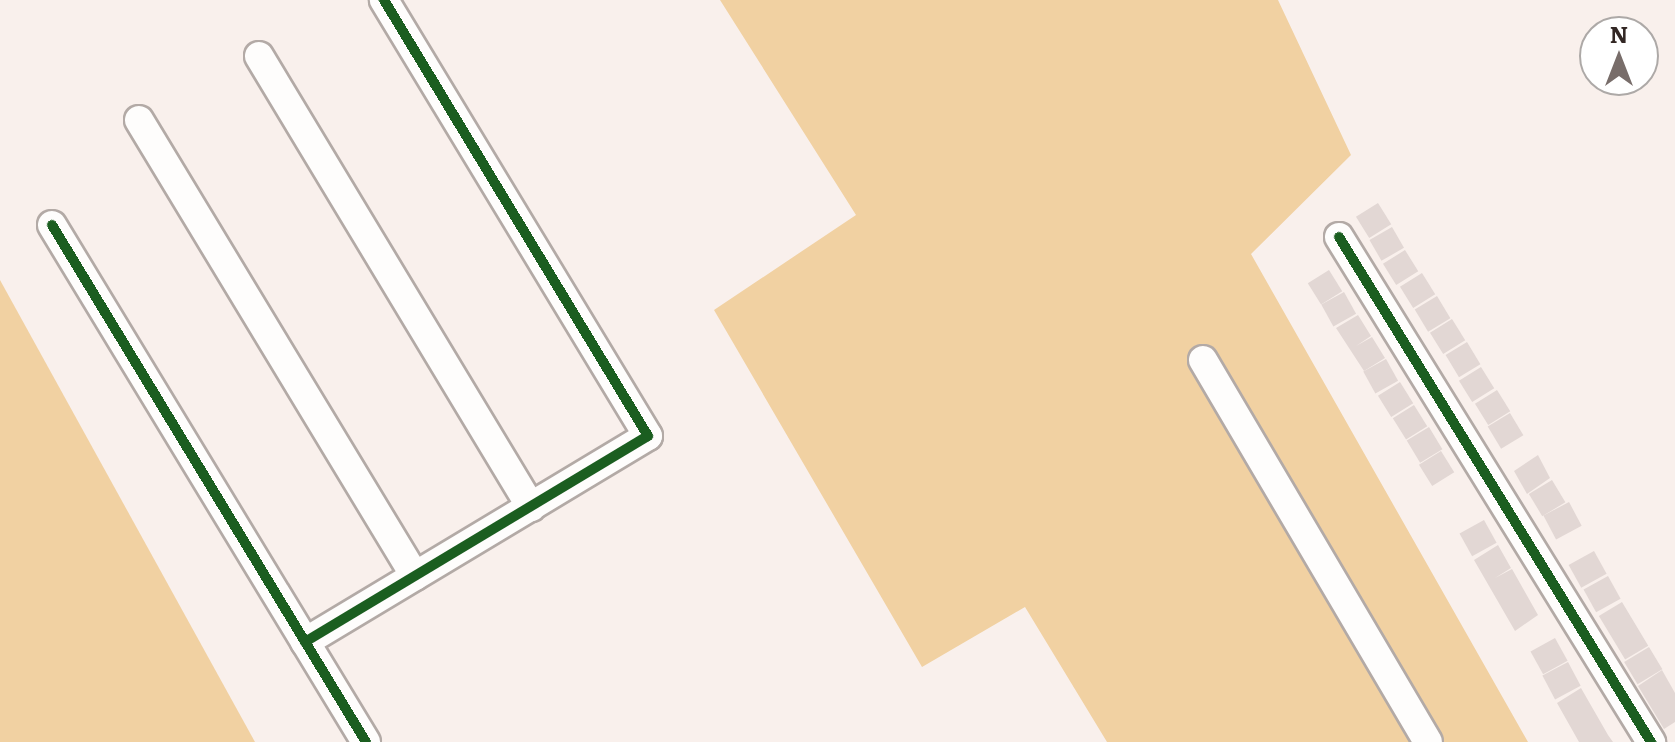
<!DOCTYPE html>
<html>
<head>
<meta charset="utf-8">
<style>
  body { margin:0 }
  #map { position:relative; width:1675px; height:742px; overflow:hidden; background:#f9f0ec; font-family:Literata,serif }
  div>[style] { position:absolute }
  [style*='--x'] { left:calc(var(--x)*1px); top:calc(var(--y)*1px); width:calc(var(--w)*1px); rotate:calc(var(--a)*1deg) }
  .forest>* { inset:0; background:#f1d1a2 }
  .building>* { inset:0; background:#e2d7d4; transform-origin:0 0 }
  .roads { filter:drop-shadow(2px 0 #b3aaa6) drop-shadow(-2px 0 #b3aaa6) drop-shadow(0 2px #b3aaa6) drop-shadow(0 -2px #b3aaa6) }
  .street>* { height:28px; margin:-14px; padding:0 14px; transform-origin:14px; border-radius:14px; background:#fefdfc }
  .cycleway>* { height:10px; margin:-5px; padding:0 5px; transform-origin:5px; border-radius:5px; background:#1b5e20 }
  span { translate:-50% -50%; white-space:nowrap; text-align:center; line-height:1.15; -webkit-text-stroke:6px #fff; paint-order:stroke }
  .north { position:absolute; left:1579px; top:16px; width:80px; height:80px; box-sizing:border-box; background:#fff; border:2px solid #ada9a7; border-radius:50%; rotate:0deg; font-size:22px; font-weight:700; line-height:32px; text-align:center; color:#322724 }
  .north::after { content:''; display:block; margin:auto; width:28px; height:36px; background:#786d6a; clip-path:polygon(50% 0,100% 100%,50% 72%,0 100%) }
</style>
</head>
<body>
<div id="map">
  <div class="forest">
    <i style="clip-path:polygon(720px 0,1278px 0,1351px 155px,1251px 254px,1528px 742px,1107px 742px,1025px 607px,922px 667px,714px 310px,856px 215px)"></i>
    <i style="clip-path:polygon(0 280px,255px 742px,0 742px)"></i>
  </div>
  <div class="building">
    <i style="left:1378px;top:203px;width:25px;height:26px;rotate:58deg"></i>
    <i style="left:1392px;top:227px;width:24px;height:26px;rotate:60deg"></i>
    <i style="left:1405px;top:250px;width:25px;height:26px;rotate:58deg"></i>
    <i style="left:1329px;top:270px;width:25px;height:25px;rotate:58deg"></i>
    <i style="left:1422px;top:273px;width:25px;height:26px;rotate:58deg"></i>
    <i style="left:1344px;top:292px;width:25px;height:26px;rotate:61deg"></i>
    <i style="left:1437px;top:296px;width:26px;height:26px;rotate:59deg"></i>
    <i style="clip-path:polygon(1358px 315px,1371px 336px,1356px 346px,1372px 337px,1385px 358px,1364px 371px,1336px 328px)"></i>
    <i style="left:1452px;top:319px;width:25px;height:26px;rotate:58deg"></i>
    <i style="left:1467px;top:342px;width:26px;height:25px;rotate:59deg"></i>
    <i style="left:1386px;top:359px;width:25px;height:26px;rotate:61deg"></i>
    <i style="left:1481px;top:367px;width:25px;height:26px;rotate:58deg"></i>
    <i style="left:1400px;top:382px;width:25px;height:26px;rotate:58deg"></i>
    <i style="left:1497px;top:390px;width:25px;height:26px;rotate:58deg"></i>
    <i style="left:1414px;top:405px;width:25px;height:25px;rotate:58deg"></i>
    <i style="left:1510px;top:413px;width:26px;height:26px;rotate:59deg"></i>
    <i style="left:1429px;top:427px;width:26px;height:26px;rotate:59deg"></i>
    <i style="left:1441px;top:451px;width:25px;height:26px;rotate:58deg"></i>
    <i style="clip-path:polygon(1538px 455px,1550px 478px,1527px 494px,1514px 471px)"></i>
    <i style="left:1552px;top:480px;width:26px;height:27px;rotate:59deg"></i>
    <i style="left:1569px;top:502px;width:27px;height:29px;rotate:62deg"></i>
    <i style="left:1484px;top:520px;width:26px;height:28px;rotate:61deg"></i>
    <i style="clip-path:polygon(1498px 545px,1511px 568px,1495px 578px,1512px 569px,1538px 615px,1515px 631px,1474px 560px)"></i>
    <i style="left:1594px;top:551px;width:26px;height:29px;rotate:61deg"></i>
    <i style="left:1608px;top:576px;width:26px;height:28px;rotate:61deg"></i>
    <i style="left:1622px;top:602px;width:51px;height:27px;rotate:59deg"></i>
    <i style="left:1555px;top:638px;width:26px;height:28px;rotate:61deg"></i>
    <i style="left:1649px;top:647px;width:26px;height:29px;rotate:59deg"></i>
    <i style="left:1568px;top:662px;width:27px;height:29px;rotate:62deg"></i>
    <i style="clip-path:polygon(1662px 670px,1675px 693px,1675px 722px,1664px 729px,1638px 686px)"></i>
    <i style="clip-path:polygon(1581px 688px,1608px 735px,1613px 742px,1579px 742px,1557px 703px)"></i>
  </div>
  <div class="roads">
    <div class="street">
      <i style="--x:259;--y:56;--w:527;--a:58.91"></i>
      <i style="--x:139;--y:120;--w:533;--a:58.82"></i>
      <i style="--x:52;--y:225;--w:605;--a:58.73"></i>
      <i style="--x:1339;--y:237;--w:594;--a:58.29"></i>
      <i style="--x:1203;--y:360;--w:443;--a:59.5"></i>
      <i style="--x:305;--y:642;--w:400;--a:-31"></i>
      <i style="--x:648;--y:436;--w:510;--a:-121.2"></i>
    </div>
  </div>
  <div class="cycleway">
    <i style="--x:52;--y:225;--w:605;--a:58.73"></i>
    <i style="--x:1339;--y:237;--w:594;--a:58.29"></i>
    <i style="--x:305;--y:642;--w:400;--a:-31"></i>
    <i style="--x:648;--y:436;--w:510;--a:-121.2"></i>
  </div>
  <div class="north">N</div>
</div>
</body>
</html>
